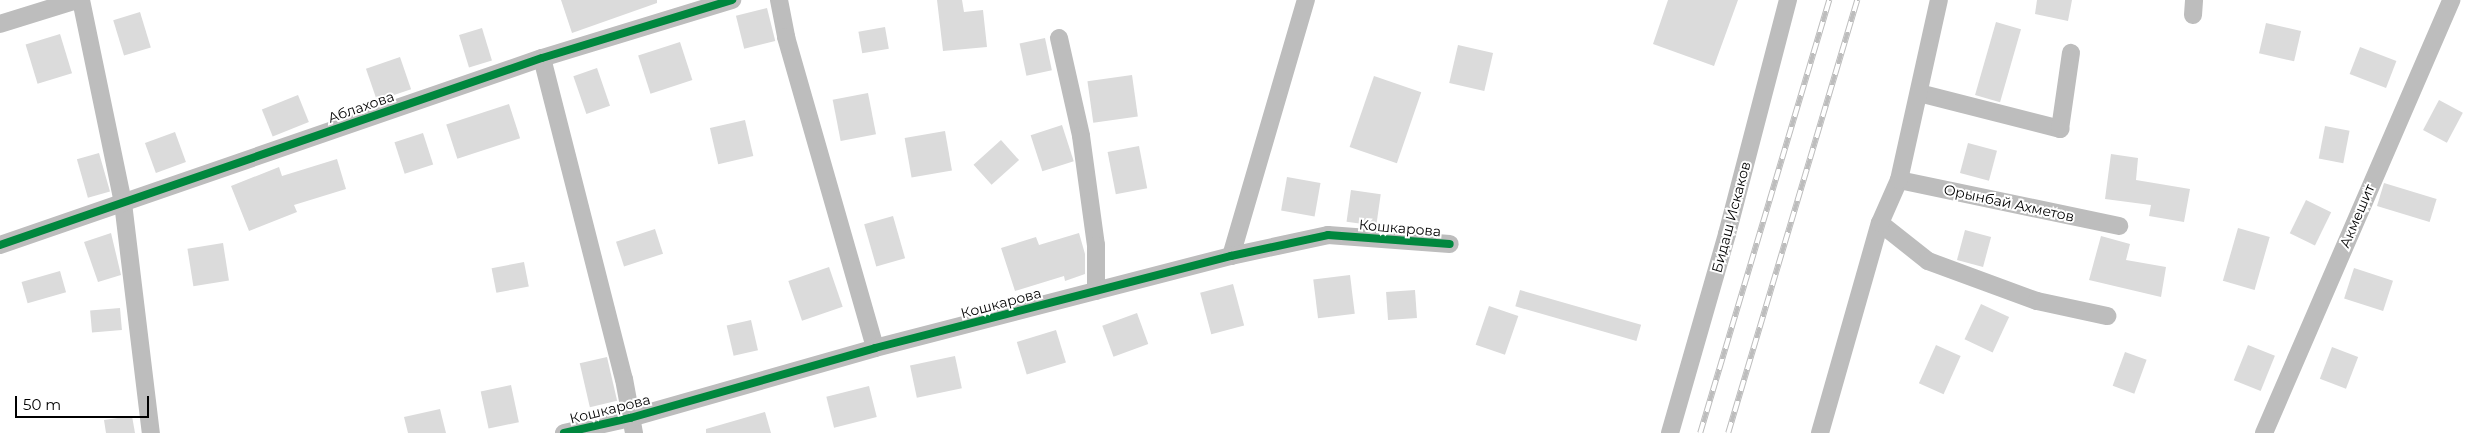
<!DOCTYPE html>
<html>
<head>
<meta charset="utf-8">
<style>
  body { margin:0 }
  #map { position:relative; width:2475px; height:433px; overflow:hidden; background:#fff; font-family:Montserrat,sans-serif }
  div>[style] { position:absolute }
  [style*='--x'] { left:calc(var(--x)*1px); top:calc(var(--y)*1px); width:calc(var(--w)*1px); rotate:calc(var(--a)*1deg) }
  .building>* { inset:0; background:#dbdbdb; transform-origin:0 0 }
  .street>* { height:18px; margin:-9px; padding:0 9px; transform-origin:9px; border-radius:9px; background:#bdbdbd }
  .rail>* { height:5.5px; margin-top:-2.75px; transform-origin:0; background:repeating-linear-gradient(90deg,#fff 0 11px,#bdbdbd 0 22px); box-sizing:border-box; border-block:1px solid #bdbdbd }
  .cycleway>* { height:8px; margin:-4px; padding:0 4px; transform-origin:4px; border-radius:4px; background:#00873e }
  span { translate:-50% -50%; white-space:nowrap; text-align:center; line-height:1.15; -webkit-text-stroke:4px #fff; paint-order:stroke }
  .street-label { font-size:14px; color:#000 }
  .scale { position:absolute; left:15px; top:396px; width:134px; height:22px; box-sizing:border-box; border:2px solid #000; border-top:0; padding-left:6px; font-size:15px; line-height:18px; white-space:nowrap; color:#000; -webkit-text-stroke:4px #fff; paint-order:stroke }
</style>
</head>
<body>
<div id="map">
  <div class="building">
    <i style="clip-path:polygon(561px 0,657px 0,657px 3px,572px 33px)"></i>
    <i style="clip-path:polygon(937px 0,962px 0,964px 12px,983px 10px,987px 47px,943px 51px)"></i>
    <i style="clip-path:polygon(1668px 0,1738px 0,1714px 66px,1653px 44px)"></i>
    <i style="clip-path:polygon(2037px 0,2072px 0,2068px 21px,2035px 14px)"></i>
    <i style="left:767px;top:8px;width:34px;height:32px;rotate:76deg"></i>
    <i style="left:140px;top:12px;width:37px;height:28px;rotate:73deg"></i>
    <i style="left:1996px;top:22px;width:26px;height:76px;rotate:16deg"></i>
    <i style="left:2266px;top:23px;width:36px;height:31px;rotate:13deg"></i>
    <i style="left:885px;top:27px;width:22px;height:27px;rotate:80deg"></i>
    <i style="left:482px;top:28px;width:34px;height:24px;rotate:73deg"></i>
    <i style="left:60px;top:34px;width:41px;height:36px;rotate:73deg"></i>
    <i style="left:1045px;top:38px;width:33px;height:26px;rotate:78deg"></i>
    <i style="left:680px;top:42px;width:40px;height:44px;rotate:72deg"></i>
    <i style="left:1458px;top:45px;width:36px;height:39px;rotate:13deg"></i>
    <i style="left:2360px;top:47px;width:39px;height:29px;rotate:21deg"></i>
    <i style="left:400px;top:57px;width:34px;height:36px;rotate:71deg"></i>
    <i style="left:597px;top:68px;width:40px;height:25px;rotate:71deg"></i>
    <i style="left:1132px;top:75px;width:42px;height:45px;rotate:82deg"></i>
    <i style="left:1374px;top:76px;width:50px;height:75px;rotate:19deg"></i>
    <i style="left:868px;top:93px;width:42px;height:36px;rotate:79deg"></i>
    <i style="left:298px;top:95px;width:29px;height:39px;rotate:68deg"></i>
    <i style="left:2439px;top:100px;width:27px;height:34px;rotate:28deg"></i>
    <i style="left:509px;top:104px;width:36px;height:66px;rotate:72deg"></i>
    <i style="left:745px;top:120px;width:37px;height:36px;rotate:77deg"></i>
    <i style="left:1062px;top:125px;width:38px;height:33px;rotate:72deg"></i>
    <i style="left:2325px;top:126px;width:25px;height:33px;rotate:11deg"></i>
    <i style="left:945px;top:131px;width:40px;height:41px;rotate:80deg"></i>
    <i style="left:175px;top:132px;width:32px;height:32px;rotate:70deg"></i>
    <i style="left:423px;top:133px;width:33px;height:30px;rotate:72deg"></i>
    <i style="left:1001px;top:140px;width:27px;height:37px;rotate:48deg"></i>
    <i style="left:1968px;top:143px;width:30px;height:31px;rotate:15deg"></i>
    <i style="left:1139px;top:146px;width:43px;height:32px;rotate:79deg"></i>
    <i style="left:99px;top:153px;width:40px;height:23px;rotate:74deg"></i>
    <i style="clip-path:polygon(2111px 154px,2138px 158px,2136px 180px,2190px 189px,2184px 222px,2149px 216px,2151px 205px,2105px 199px)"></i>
    <i style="clip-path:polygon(337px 159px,346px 189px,294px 205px,297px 212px,249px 231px,231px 186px,279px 167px,282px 176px)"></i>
    <i style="left:1287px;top:177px;width:34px;height:34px;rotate:10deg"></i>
    <i style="left:2384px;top:183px;width:55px;height:24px;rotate:17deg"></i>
    <i style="left:1351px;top:190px;width:30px;height:32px;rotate:8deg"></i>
    <i style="left:2306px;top:200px;width:28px;height:37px;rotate:26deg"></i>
    <i style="left:893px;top:216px;width:44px;height:30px;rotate:74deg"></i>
    <i style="left:2238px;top:228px;width:33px;height:55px;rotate:16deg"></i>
    <i style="left:655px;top:229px;width:26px;height:41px;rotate:72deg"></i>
    <i style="left:1965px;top:230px;width:27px;height:31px;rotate:15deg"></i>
    <i style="clip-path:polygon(111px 233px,121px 275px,98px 282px,84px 242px)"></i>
    <i style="clip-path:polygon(1079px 233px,1085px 254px,1085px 274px,1065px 281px,1064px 276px,1015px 291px,1001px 248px,1036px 237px,1039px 245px)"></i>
    <i style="clip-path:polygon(2101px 236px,2130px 244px,2126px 260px,2166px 267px,2161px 297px,2089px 280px)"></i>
    <i style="left:223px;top:243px;width:38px;height:36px;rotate:81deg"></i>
    <i style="left:524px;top:262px;width:25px;height:33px;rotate:79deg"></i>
    <i style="left:829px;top:267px;width:42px;height:43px;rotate:71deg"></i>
    <i style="left:2354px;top:268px;width:41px;height:32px;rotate:18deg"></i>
    <i style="left:60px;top:271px;width:22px;height:40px;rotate:74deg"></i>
    <i style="left:1350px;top:275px;width:39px;height:37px;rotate:83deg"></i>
    <i style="left:1233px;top:284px;width:43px;height:34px;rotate:75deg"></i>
    <i style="left:1415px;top:290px;width:28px;height:29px;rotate:86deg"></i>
    <i style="left:1520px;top:290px;width:126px;height:17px;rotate:16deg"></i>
    <i style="left:1981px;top:304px;width:31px;height:39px;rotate:25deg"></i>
    <i style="left:1489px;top:306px;width:31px;height:41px;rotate:19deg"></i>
    <i style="left:120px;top:308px;width:22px;height:30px;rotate:85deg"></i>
    <i style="left:1137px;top:313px;width:33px;height:37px;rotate:70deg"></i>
    <i style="left:751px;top:320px;width:31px;height:25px;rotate:77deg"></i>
    <i style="left:1056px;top:330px;width:34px;height:41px;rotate:73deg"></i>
    <i style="left:1936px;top:345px;width:27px;height:42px;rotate:24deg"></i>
    <i style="left:2248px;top:345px;width:29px;height:38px;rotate:22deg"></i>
    <i style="left:2332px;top:347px;width:28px;height:34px;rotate:21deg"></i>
    <i style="left:2125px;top:352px;width:23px;height:36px;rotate:20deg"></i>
    <i style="left:955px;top:356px;width:33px;height:46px;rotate:78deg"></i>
    <i style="left:607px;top:357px;width:45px;height:28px;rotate:77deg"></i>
    <i style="left:511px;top:385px;width:38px;height:31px;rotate:78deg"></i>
    <i style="left:869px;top:386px;width:32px;height:44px;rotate:76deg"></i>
    <i style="clip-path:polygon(440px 409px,446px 433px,408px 433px,404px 417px)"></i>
    <i style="clip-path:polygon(765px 412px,771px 433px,706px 433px,706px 429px)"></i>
    <i style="clip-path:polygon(132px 416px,135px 433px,106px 433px,104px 420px)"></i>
  </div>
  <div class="street">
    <i style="--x:81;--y:0;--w:207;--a:78.3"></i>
    <i style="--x:123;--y:203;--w:232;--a:83.1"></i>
    <i style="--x:779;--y:0;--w:38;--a:79"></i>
    <i style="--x:786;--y:37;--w:323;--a:74"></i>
    <i style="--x:2193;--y:15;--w:15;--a:-86"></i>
    <i style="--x:0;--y:24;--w:81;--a:-17.3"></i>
    <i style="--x:1059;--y:38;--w:100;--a:77.3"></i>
    <i style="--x:1081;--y:136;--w:110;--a:82.2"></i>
    <i style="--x:1096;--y:245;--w:46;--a:90"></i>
    <i style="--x:542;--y:58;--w:331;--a:75.7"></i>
    <i style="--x:624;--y:379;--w:55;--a:79.5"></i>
    <i style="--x:1919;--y:93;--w:146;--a:14.3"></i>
    <i style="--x:2060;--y:129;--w:77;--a:-81.8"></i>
    <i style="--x:1899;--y:180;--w:225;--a:11.8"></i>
    <i style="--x:1880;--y:223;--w:61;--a:38.4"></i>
    <i style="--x:1928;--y:261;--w:116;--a:20.2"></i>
    <i style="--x:2037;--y:301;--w:72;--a:12.1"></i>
    <i style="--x:0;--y:245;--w:573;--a:-19.04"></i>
    <i style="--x:542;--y:58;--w:199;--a:-17"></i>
    <i style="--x:1231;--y:256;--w:267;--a:-73.7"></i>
    <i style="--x:564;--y:433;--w:68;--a:-12.8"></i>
    <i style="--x:630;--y:418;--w:255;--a:-15.9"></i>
    <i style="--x:875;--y:348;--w:368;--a:-14.5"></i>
    <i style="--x:1231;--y:256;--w:99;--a:-12.2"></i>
    <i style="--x:1328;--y:235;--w:122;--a:4.2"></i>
    <i style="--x:1670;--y:433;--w:207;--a:-74"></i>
    <i style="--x:1727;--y:234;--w:242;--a:-75.4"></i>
    <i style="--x:1820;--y:433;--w:218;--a:-74.1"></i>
    <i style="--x:1880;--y:223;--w:47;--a:-66.2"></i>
    <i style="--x:1899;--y:180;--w:184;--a:-77.5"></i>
    <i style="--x:2264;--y:433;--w:472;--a:-66.6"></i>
  </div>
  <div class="rail">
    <i style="--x:1700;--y:433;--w:452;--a:-73.4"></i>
    <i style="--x:1728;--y:433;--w:452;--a:-73.4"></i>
  </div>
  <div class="cycleway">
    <i style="--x:0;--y:245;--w:573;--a:-19.04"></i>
    <i style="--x:542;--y:58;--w:199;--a:-17"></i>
    <i style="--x:564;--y:433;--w:68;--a:-12.8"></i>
    <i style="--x:630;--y:418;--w:255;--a:-15.9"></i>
    <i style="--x:875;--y:348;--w:368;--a:-14.5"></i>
    <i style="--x:1231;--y:256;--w:99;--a:-12.2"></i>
    <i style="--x:1328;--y:235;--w:122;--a:4.2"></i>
  </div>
  <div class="street-label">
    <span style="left:361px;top:107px;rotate:-19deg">Аблахова</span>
    <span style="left:2009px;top:203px;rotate:12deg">Орынбай Ахметов</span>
    <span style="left:2357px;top:216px;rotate:-67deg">Акмешит</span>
    <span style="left:1731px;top:217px;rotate:-75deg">Бидаш Искаков</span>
    <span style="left:1400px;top:228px;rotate:5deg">Кошкарова</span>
    <span style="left:1001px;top:303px;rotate:-15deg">Кошкарова</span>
    <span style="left:610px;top:409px;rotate:-14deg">Кошкарова</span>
  </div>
  <div class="scale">50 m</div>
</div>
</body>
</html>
